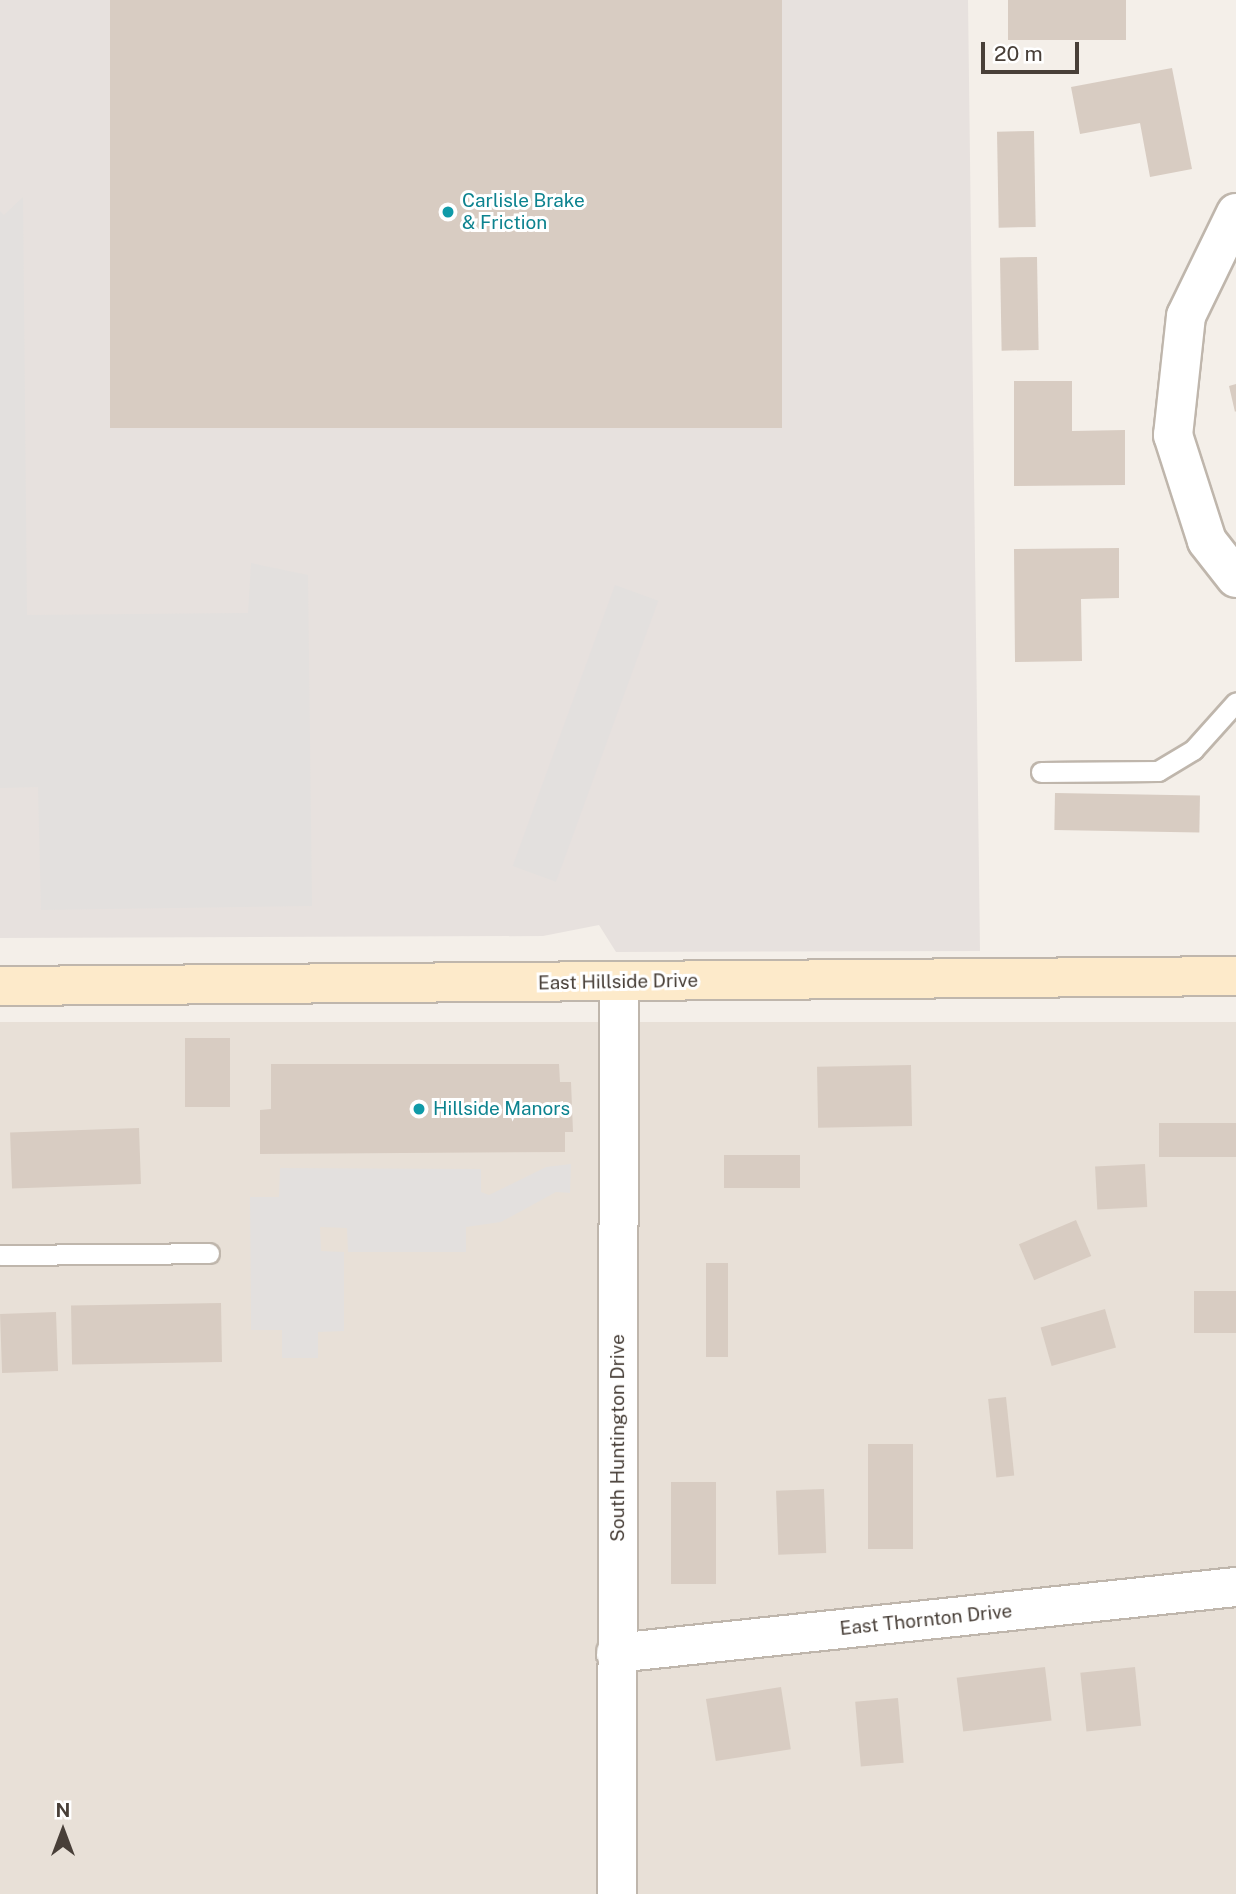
<!DOCTYPE html>
<html>
<head>
<meta charset="utf-8">
<style>
  body { margin:0 }
  #map { position:relative; width:1236px; height:1894px; overflow:hidden; background:#f4efe9; font-family:"Public Sans",sans-serif }
  div>[style] { position:absolute }
  [style*='--x'] { left:calc(var(--x)*1px); top:calc(var(--y)*1px); width:calc(var(--w)*1px); rotate:calc(var(--a)*1deg) }
  .residential>* { inset:0; background:#e8e0d7; transform-origin:0 0 }
  .industrial>* { inset:0; background:#e7e1de }
  .parking>* { inset:0; background:#e3e0de; transform-origin:0 0 }
  .building>* { inset:0; background:#d8ccc2; transform-origin:0 0 }
  .roads { filter:drop-shadow(2px 0 #bfb6ac) drop-shadow(-2px 0 #bfb6ac) drop-shadow(0 2px #bfb6ac) drop-shadow(0 -2px #bfb6ac) }
  .lane>* { height:19px; margin:-9.5px; padding:0 9.5px; transform-origin:9.5px; border-radius:9.5px; background:#fff }
  .street>* { height:38px; margin:-19px; padding:0 19px; transform-origin:19px; border-radius:19px; background:#fff }
  .secondary>* { height:38px; margin:-19px; padding:0 19px; transform-origin:19px; border-radius:19px; background:#fdeaca }
  .dots>* { width:19px; height:19px; translate:-50% -50%; box-sizing:border-box; border:4px solid #fff; border-radius:50% }
  span { translate:-50% -50%; white-space:nowrap; text-align:center; line-height:1.15; -webkit-text-stroke:6px #fff; paint-order:stroke }
  .culture-label { font-size:19px; color:#0d838f }
  .left { translate:0 -50%; text-align:left }
  .street-label { font-size:19px; color:#483f38 }
  .north { position:absolute; left:28px; top:1796px; width:70px; height:70px; -webkit-text-stroke:5px #fff; paint-order:stroke; rotate:0deg; font-size:19px; font-weight:700; line-height:28px; text-align:center; color:#483f38 }
  .north::after { content:''; display:block; margin:auto; width:24px; height:32px; background:#483f38; clip-path:polygon(50% 0,100% 100%,50% 72%,0 100%) }
  .scale { position:absolute; left:981px; top:42px; width:98px; height:32px; box-sizing:border-box; border:4px solid #483f38; border-top:0; padding-left:9px; font-size:21px; line-height:24px; white-space:nowrap; color:#483f38; -webkit-text-stroke:5px #fff; paint-order:stroke }
</style>
</head>
<body>
<div id="map">
  <div class="residential">
    <i style="left:1236px;top:1022px;width:872px;height:1236px;rotate:90deg"></i>
  </div>
  <div class="industrial">
    <i style="clip-path:polygon(0 0,968px 0,980px 951px,616px 952px,599px 925px,543px 936px,0 938px)"></i>
  </div>
  <div class="parking">
    <i style="clip-path:polygon(23px 197px,27px 615px,248px 613px,251px 563px,308px 575px,312px 906px,41px 910px,38px 787px,0 788px,0 211px,4px 215px)"></i>
    <i style="left:615px;top:585px;width:46px;height:299px;rotate:20deg"></i>
    <i style="clip-path:polygon(571px 1164px,570px 1193px,556px 1192px,501px 1222px,466px 1227px,466px 1252px,348px 1252px,347px 1228px,320px 1227px,321px 1251px,344px 1252px,344px 1331px,318px 1332px,318px 1358px,282px 1358px,282px 1330px,251px 1330px,250px 1197px,279px 1197px,280px 1168px,481px 1169px,481px 1192px,489px 1195px,546px 1167px)"></i>
  </div>
  <div class="building">
    <i style="left:110px;top:0;width:672px;height:428px"></i>
    <i style="left:1008px;top:0;width:118px;height:40px"></i>
    <i style="clip-path:polygon(1172px 68px,1192px 169px,1150px 177px,1140px 123px,1080px 134px,1071px 87px)"></i>
    <i style="left:1034px;top:131px;width:96px;height:37px;rotate:89deg"></i>
    <i style="left:1037px;top:257px;width:93px;height:37px;rotate:89deg"></i>
    <i style="clip-path:polygon(1014px 381px,1072px 381px,1072px 431px,1125px 430px,1125px 485px,1014px 486px)"></i>
    <i style="clip-path:polygon(1236px 384px,1236px 411px,1235px 412px,1229px 386px)"></i>
    <i style="clip-path:polygon(1119px 548px,1119px 598px,1081px 599px,1082px 661px,1015px 662px,1014px 549px)"></i>
    <i style="left:1055px;top:793px;width:145px;height:37px;rotate:1deg"></i>
    <i style="left:185px;top:1038px;width:45px;height:69px"></i>
    <i style="clip-path:polygon(271px 1064px,559px 1064px,560px 1082px,571px 1082px,573px 1132px,565px 1132px,565px 1152px,260px 1154px,260px 1110px,271px 1109px)"></i>
    <i style="left:911px;top:1065px;width:61px;height:94px;rotate:89deg"></i>
    <i style="left:1236px;top:1123px;width:34px;height:77px;rotate:90deg"></i>
    <i style="left:139px;top:1128px;width:56px;height:129px;rotate:88deg"></i>
    <i style="left:800px;top:1155px;width:33px;height:76px;rotate:90deg"></i>
    <i style="left:1145px;top:1164px;width:43px;height:50px;rotate:87deg"></i>
    <i style="left:1076px;top:1220px;width:39px;height:62px;rotate:67deg"></i>
    <i style="left:706px;top:1263px;width:22px;height:94px"></i>
    <i style="left:1236px;top:1291px;width:42px;height:42px;rotate:90deg"></i>
    <i style="left:221px;top:1303px;width:59px;height:150px;rotate:89deg"></i>
    <i style="left:1105px;top:1309px;width:40px;height:67px;rotate:74deg"></i>
    <i style="left:56px;top:1312px;width:59px;height:56px;rotate:88deg"></i>
    <i style="left:1006px;top:1397px;width:79px;height:18px;rotate:84deg"></i>
    <i style="left:868px;top:1444px;width:45px;height:105px"></i>
    <i style="left:671px;top:1482px;width:45px;height:102px"></i>
    <i style="left:824px;top:1489px;width:64px;height:48px;rotate:88deg"></i>
    <i style="left:1045px;top:1667px;width:54px;height:89px;rotate:83deg"></i>
    <i style="left:1135px;top:1667px;width:59px;height:55px;rotate:84deg"></i>
    <i style="left:781px;top:1687px;width:63px;height:76px;rotate:81deg"></i>
    <i style="left:898px;top:1698px;width:65px;height:43px;rotate:85deg"></i>
  </div>
  <div class="roads">
    <div class="lane">
      <i style="--x:1041;--y:772;--w:117;--a:-0.5"></i>
      <i style="--x:1158;--y:771;--w:41;--a:-31"></i>
      <i style="--x:1193;--y:750;--w:64;--a:-48.1"></i>
      <i style="--x:0;--y:1255;--w:209;--a:-0.5"></i>
    </div>
    <div class="street">
      <i style="--x:1236;--y:213;--w:114;--a:115.9"></i>
      <i style="--x:1186;--y:316;--w:120;--a:96.2"></i>
      <i style="--x:1173;--y:435;--w:111;--a:72.2"></i>
      <i style="--x:1207;--y:541;--w:47;--a:51.9"></i>
      <i style="--x:616;--y:1653;--w:624;--a:-6.08"></i>
      <i style="--x:617;--y:1894;--w:912;--a:-89.87"></i>
    </div>
    <div class="secondary">
      <i style="--x:0;--y:986;--w:1236;--a:-0.46"></i>
    </div>
  </div>
  <div class="dots">
    <i style="left:448px;top:212px;background:#0f9aa8"></i>
    <i style="left:419px;top:1109px;background:#0f9aa8"></i>
  </div>
  <div class="culture-label">
    <span class="left" style="left:462px;top:212px">Carlisle Brake<br>&amp; Friction</span>
    <span class="left" style="left:433px;top:1109px">Hillside Manors</span>
  </div>
  <div class="street-label">
    <span style="left:618px;top:982px;rotate:-1deg">East Hillside Drive</span>
    <span style="left:618px;top:1438px;rotate:-90deg">South Huntington Drive</span>
    <span style="left:926px;top:1620px;rotate:-6deg">East Thornton Drive</span>
  </div>
  <div class="north">N</div>
  <div class="scale">20 m</div>
</div>
</body>
</html>
